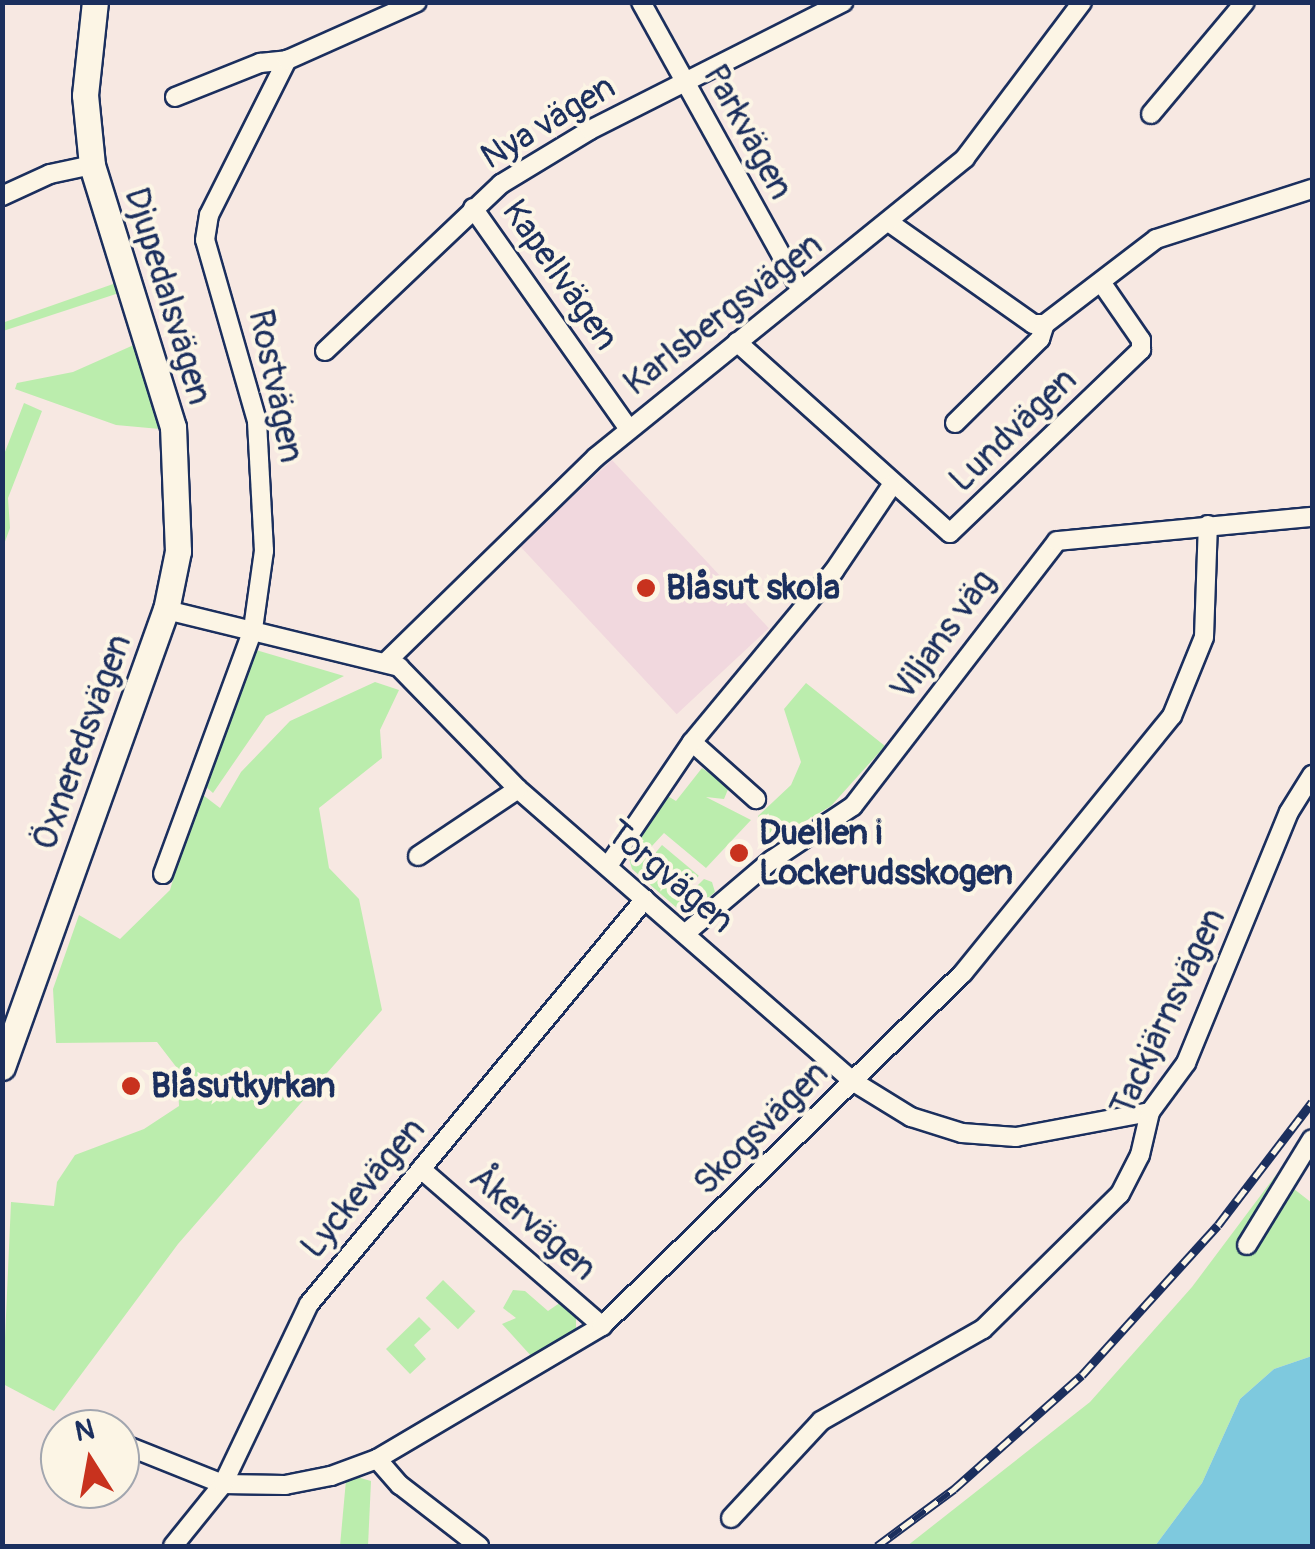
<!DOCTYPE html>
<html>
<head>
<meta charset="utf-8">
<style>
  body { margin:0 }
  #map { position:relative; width:1315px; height:1549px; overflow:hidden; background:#f7e8e2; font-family:Pangolin,sans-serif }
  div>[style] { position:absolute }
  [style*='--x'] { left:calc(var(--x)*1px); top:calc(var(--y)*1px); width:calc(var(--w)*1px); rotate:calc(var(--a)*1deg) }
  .built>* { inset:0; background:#f1d8de; transform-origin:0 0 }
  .green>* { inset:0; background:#bbedad; transform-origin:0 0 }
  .water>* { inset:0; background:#7ec9de }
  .roads { filter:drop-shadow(2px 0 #1b2f5e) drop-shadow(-2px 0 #1b2f5e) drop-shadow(0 2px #1b2f5e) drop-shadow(0 -2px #1b2f5e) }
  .street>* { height:18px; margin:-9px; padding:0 9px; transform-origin:9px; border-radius:9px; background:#fcf5e5 }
  .secondary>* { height:25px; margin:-12.5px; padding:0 12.5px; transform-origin:12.5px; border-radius:12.5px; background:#fcf5e5 }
  .rail>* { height:9px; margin-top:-4.5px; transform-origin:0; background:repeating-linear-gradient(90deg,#fcf5e5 0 15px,#1b2f5e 0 30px); box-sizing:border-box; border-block:2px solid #1b2f5e }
  .dots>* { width:28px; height:28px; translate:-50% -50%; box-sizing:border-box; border:5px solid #fcf5e5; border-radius:50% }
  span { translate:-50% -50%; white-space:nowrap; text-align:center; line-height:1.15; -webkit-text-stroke:8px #fcf5e5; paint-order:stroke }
  .street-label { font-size:35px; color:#1b2f5e }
  .poi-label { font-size:35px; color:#1b2f5e; font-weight:700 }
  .left { translate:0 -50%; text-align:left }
  .frame { position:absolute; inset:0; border:5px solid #1b2f5e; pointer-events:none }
  .north { position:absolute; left:40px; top:1409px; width:100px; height:100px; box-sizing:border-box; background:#fcf5e5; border:2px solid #a2a6af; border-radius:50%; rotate:349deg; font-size:28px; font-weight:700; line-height:40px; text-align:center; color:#1b2f5e }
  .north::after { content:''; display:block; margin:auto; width:35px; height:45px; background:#c8321e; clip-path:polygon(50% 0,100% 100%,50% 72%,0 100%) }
</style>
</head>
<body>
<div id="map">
  <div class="built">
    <i style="left:612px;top:460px;width:230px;height:126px;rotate:47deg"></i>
  </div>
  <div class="green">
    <i style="clip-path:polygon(116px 283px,119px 293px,3px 331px,2px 323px)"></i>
    <i style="clip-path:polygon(136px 344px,160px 429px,116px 425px,15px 389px,17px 383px,73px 372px)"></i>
    <i style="clip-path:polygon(24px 403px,42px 411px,8px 498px,10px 528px,3px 547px,3px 457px)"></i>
    <i style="clip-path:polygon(256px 650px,344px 676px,266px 716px,213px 793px,204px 785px)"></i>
    <i style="clip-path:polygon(375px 682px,399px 690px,380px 730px,382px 758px,319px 808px,329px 868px,359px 899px,382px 1010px,178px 1244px,54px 1411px,3px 1384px,11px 1202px,54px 1206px,57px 1182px,75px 1155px,144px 1129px,179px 1106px,177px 1068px,157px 1042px,56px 1043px,53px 989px,79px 915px,120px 939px,170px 890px,199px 792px,220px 808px,241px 772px,290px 721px)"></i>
    <i style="clip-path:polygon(806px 683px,885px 746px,831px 806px,765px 845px,758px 816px,791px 785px,801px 762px,784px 709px)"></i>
    <i style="clip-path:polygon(702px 768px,729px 787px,724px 799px,706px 797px,751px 820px,706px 868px,664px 833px,652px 846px,644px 867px,682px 901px,704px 879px,712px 882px,715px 892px,693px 911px,678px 909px,632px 869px,628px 855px,666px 795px,676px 801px)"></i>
    <i style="left:662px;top:845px;width:48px;height:26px;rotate:40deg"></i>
    <i style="clip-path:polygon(1276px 1175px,1312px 1203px,1312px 1356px,1274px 1369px,1240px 1399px,1202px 1483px,1155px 1546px,907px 1546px,1090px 1402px,1192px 1287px)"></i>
    <i style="left:443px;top:1280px;width:45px;height:25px;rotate:44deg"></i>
    <i style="clip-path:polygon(513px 1290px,525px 1291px,548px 1311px,561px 1302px,576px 1315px,576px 1332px,532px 1357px,502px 1324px,516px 1318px,503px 1308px)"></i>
    <i style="clip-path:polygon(419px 1317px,431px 1329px,414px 1345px,426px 1359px,410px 1374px,386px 1349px)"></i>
    <i style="clip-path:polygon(357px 1477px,371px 1481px,368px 1546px,340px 1546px,346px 1480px)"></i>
  </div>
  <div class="water">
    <i style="clip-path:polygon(1312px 1356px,1312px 1546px,1155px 1546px,1202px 1483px,1240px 1399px,1274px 1369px)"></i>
  </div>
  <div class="roads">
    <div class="street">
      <i style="--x:641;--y:2;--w:330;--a:61"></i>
      <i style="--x:175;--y:97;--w:92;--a:-21.8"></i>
      <i style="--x:260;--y:63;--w:27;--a:-6"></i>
      <i style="--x:1151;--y:114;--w:146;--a:-50"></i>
      <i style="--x:2;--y:196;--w:53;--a:-24.6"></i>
      <i style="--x:50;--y:174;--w:43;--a:-12.1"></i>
      <i style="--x:473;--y:208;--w:271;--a:54.8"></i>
      <i style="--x:890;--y:223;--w:175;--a:35.2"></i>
      <i style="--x:1033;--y:324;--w:12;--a:0"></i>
      <i style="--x:737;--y:342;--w:286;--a:41.9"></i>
      <i style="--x:950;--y:533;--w:265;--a:-43.8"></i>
      <i style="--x:1141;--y:350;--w:10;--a:-90"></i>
      <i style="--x:1141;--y:340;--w:67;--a:-124.6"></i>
      <i style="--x:325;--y:351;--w:243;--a:-43.5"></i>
      <i style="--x:501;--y:184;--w:104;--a:-31.2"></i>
      <i style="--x:590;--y:130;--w:284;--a:-26.8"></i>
      <i style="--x:955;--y:423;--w:120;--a:-44.7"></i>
      <i style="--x:1040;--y:339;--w:16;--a:-72"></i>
      <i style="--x:1045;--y:324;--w:140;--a:-37.4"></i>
      <i style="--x:1156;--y:239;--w:164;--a:-17.8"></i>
      <i style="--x:166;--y:610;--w:240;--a:13.7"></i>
      <i style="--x:399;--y:667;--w:170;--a:45.7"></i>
      <i style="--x:518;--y:789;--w:446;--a:41.1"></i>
      <i style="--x:854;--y:1082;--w:67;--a:31.6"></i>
      <i style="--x:911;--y:1117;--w:53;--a:17.4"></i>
      <i style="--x:962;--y:1133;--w:54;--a:4.2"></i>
      <i style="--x:1016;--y:1137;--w:136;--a:-10.6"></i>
      <i style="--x:386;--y:662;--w:293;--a:-44.3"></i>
      <i style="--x:596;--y:457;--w:475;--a:-39"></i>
      <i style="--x:965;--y:158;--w:195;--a:-53.1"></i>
      <i style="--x:692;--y:742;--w:86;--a:41.7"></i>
      <i style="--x:418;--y:856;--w:120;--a:-33.8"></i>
      <i style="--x:608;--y:866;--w:150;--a:-55.9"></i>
      <i style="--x:692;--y:742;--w:222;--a:-50.3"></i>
      <i style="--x:834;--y:571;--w:104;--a:-56"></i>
      <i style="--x:163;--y:874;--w:261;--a:-69.8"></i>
      <i style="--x:253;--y:629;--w:79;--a:-82"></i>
      <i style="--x:264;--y:551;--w:130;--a:-93.1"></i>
      <i style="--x:257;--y:421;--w:188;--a:-106"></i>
      <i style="--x:205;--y:240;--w:25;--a:-81"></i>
      <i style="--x:209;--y:215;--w:174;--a:-63.3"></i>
      <i style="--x:287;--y:60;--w:142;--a:-24"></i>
      <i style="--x:687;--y:932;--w:111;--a:-40.3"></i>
      <i style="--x:772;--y:860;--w:97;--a:-33.7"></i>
      <i style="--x:853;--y:806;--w:334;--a:-52.4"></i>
      <i style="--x:1057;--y:541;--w:256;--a:-5.4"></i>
      <i style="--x:421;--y:1169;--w:240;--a:40.9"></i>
      <i style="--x:1247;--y:1245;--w:124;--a:-58.5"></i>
      <i style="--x:120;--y:1443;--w:111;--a:21.7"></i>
      <i style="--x:223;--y:1484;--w:62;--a:0.9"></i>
      <i style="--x:285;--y:1485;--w:47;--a:-11.1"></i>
      <i style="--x:331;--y:1476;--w:49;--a:-20.3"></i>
      <i style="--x:377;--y:1459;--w:261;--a:-30.6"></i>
      <i style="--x:602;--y:1326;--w:505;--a:-44.36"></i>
      <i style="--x:963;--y:973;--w:331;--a:-50.9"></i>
      <i style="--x:1172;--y:716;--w:85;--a:-67.9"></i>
      <i style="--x:1204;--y:637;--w:112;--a:-88"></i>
      <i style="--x:377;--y:1459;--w:35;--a:49"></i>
      <i style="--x:400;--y:1485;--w:100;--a:37.7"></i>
      <i style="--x:731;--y:1518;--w:132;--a:-47.1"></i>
      <i style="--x:821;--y:1421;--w:186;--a:-29.6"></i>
      <i style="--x:983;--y:1329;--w:192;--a:-44.6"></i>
      <i style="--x:1120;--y:1194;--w:44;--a:-62.9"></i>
      <i style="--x:1140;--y:1155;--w:44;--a:-76.9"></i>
      <i style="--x:1150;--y:1112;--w:61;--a:-53.7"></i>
      <i style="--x:1186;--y:1063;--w:271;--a:-67.7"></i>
      <i style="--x:1289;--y:812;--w:44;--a:-58.1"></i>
      <i style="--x:173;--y:1546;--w:80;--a:-51.1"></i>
      <i style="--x:223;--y:1484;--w:199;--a:-64.5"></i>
      <i style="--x:309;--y:1304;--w:526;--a:-50.32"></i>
    </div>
    <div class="secondary">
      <i style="--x:2;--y:1067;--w:486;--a:-70.3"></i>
      <i style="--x:166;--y:610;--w:60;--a:-78.5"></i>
      <i style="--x:178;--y:551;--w:124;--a:-92.3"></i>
      <i style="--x:173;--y:427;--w:274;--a:-107.2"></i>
      <i style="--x:92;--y:165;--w:70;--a:-95.7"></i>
      <i style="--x:85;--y:95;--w:94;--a:-83.9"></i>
    </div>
  </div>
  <div class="rail">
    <i style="--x:877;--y:1546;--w:96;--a:-36.5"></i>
    <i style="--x:954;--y:1489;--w:171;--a:-41.7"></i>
    <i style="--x:1082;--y:1375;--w:202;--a:-47.8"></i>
    <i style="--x:1218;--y:1225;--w:155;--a:-52.6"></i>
  </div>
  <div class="dots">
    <i style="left:646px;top:588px;background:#c8321e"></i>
    <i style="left:739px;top:853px;background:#c8321e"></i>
    <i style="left:131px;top:1086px;background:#c8321e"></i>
  </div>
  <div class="street-label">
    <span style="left:548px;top:122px;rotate:-31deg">Nya vägen</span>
    <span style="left:748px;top:132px;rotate:61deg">Parkvägen</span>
    <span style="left:560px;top:275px;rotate:55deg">Kapellvägen</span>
    <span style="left:168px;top:296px;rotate:73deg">Djupedalsvägen</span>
    <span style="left:723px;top:314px;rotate:-38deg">Karlsbergsvägen</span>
    <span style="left:276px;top:386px;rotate:78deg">Rostvägen</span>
    <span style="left:1013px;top:430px;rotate:-44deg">Lundvägen</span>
    <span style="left:943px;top:635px;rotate:-54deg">Viljans väg</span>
    <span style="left:82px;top:742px;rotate:-70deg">Öxneredsvägen</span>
    <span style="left:670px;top:877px;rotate:40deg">Torgvägen</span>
    <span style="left:1168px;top:1012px;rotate:-65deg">Tackjärnsvägen</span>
    <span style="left:761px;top:1128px;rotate:-45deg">Skogsvägen</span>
    <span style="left:363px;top:1188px;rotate:-50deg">Lyckevägen</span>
    <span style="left:533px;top:1223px;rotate:41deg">Åkervägen</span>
  </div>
  <div class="poi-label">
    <span class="left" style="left:666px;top:588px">Blåsut skola</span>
    <span class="left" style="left:759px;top:853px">Duellen i<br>Lockerudsskogen</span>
    <span class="left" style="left:151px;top:1086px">Blåsutkyrkan</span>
  </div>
  <div class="frame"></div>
  <div class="north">N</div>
</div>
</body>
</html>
